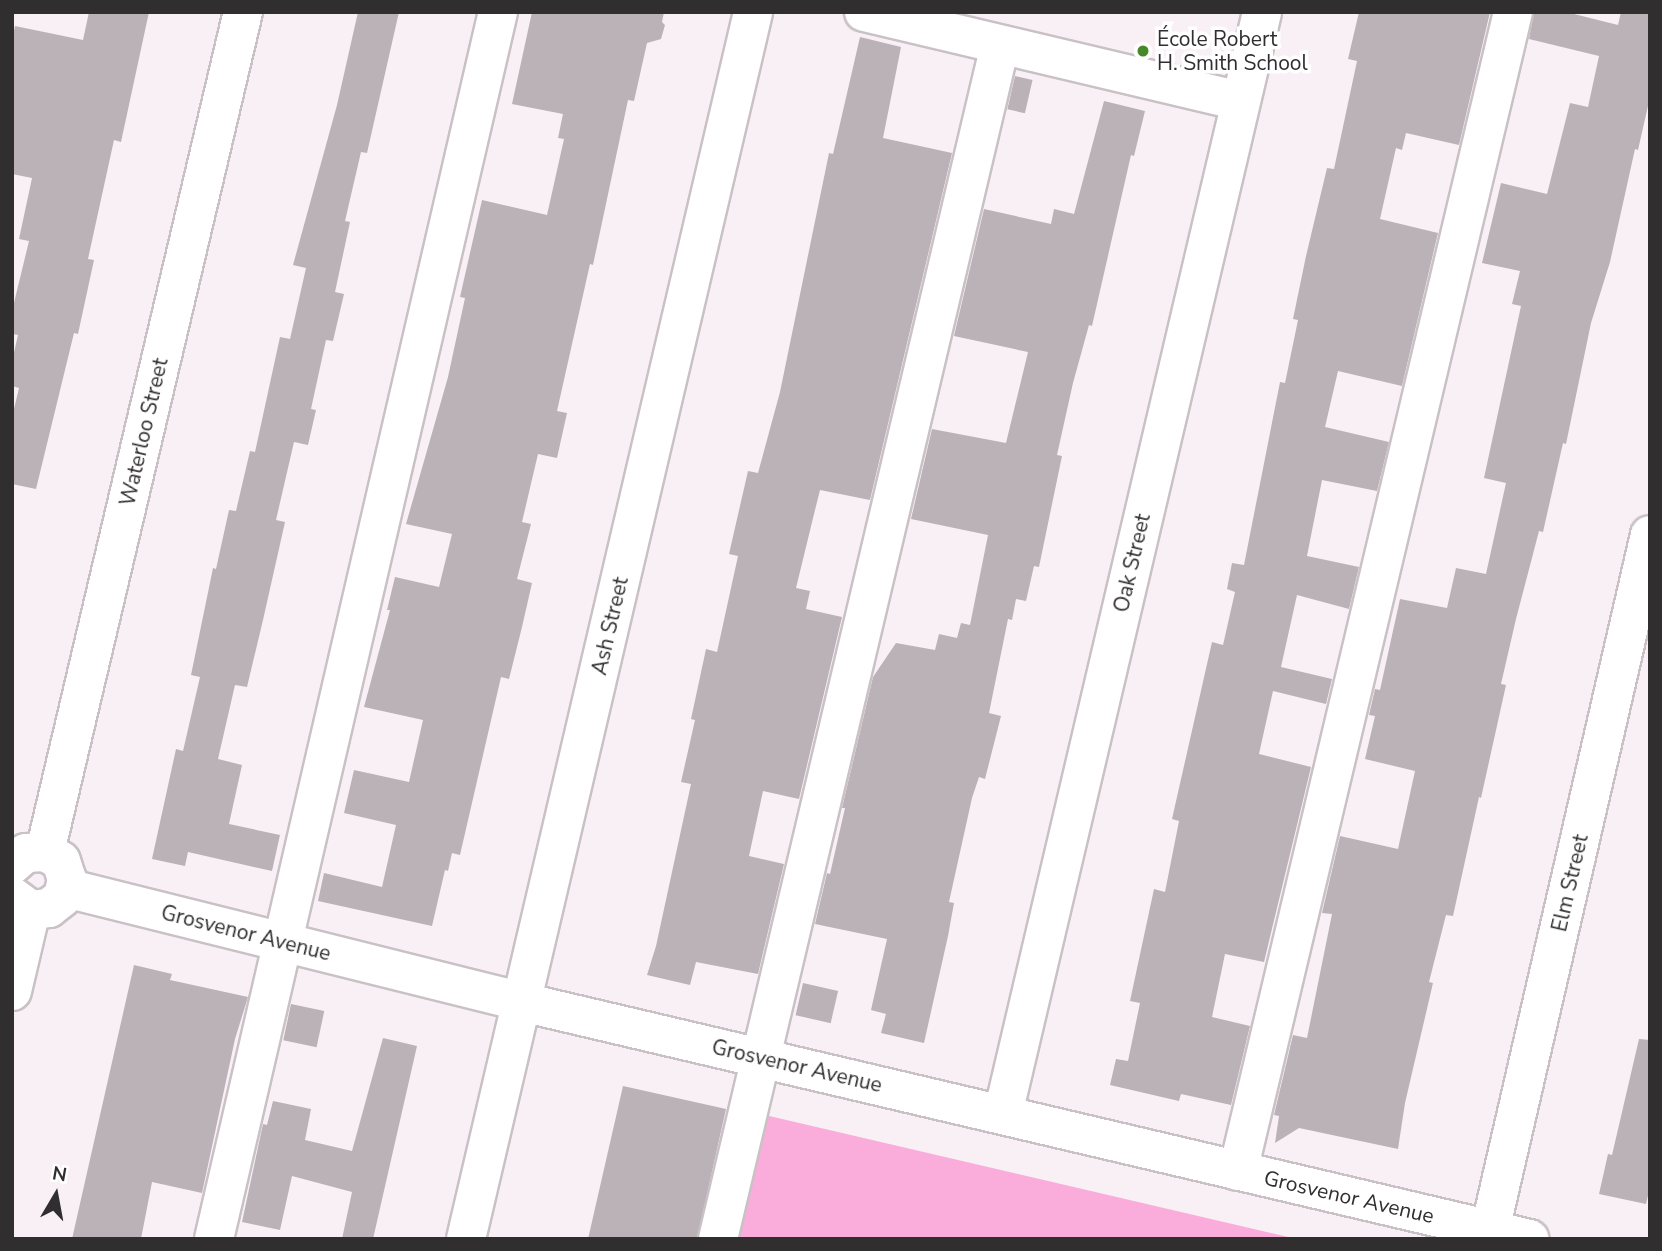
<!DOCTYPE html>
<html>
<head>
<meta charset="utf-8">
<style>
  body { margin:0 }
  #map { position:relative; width:1662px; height:1251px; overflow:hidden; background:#f8f0f5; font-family:"Nunito Sans",sans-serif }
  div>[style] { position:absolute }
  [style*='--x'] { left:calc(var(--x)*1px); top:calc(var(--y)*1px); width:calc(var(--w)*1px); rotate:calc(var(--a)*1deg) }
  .green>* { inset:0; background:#faaddb }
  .building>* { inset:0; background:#bab2b6; transform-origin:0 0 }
  .roads { filter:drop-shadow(2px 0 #c9c1c5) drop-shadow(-2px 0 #c9c1c5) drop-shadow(0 2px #c9c1c5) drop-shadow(0 -2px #c9c1c5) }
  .minor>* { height:38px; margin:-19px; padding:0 19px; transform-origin:19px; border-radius:19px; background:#fff }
  .dots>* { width:19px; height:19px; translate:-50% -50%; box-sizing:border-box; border:4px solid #fff; border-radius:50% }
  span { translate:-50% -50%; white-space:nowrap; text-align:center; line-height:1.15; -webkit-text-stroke:7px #fff; paint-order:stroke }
  .poi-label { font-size:21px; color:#312e30 }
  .left { translate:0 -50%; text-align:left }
  .street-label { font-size:21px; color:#312e30 }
  .frame { position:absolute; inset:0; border:14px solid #312e30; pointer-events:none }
  .north { position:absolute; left:21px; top:1160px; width:70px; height:70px; -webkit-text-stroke:5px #fff; paint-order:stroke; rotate:10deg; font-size:19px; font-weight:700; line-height:28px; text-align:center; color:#312e30 }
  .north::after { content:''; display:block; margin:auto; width:24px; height:32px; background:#312e30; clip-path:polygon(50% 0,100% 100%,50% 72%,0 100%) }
</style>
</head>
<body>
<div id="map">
  <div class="green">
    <i style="clip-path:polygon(765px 1115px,1297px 1239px,736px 1239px)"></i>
  </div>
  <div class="building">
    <i style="clip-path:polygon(89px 12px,149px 12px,121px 142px,114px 140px,88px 259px,94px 260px,78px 334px,74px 333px,36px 489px,12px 484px,12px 417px,19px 388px,12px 386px,12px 361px,18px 335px,12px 334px,12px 311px,29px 241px,19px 239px,32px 178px,12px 174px,12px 40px,15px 26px,83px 40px)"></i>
    <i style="clip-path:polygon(358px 12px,399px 12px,367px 153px,361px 152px,345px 221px,350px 222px,335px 292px,344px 294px,333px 341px,326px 340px,311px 409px,316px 410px,308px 445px,294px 442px,276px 520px,285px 522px,263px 620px,247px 687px,235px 685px,218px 759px,242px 765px,229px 824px,280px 835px,272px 871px,188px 852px,185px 866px,152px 859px,176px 749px,183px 751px,200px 677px,191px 675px,213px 568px,216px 569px,229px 510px,236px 511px,250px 451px,255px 452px,280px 337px,290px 339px,306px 268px,293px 265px,337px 105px)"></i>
    <i style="clip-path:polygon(532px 12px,664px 12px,662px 22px,665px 25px,661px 39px,647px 43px,634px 101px,628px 100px,593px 265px,590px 264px,557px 411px,567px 413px,557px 458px,538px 454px,522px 522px,531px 524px,517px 579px,532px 583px,522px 627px,509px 679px,501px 677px,460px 855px,452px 853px,448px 871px,445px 870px,432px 926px,318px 901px,324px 873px,382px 887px,396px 825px,344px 813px,354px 770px,409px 782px,423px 720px,364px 707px,390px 610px,387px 610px,395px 577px,439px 587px,452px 534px,406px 524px,448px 377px,465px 298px,460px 297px,482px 200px,547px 215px,564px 139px,558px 138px,563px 114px,512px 104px)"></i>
    <i style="clip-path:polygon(1359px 12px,1490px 12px,1459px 145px,1406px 133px,1402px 150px,1396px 148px,1380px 219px,1438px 233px,1402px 386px,1338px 371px,1325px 427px,1389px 442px,1377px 491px,1322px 480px,1307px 556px,1359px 567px,1349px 609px,1297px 595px,1281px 667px,1332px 679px,1326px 704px,1273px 691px,1259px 754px,1311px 767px,1264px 962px,1225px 954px,1212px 1017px,1250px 1026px,1231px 1105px,1181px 1094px,1179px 1101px,1110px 1085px,1116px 1059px,1128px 1061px,1140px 1003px,1130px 1001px,1154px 889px,1165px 892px,1179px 821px,1172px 819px,1212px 642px,1223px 645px,1235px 592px,1227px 589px,1232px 563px,1244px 565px,1280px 382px,1285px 383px,1298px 320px,1293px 319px,1306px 256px,1327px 168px,1334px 169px,1357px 61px,1348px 59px)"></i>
    <i style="clip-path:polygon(1534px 12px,1566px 12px,1618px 25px,1621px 12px,1650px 12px,1650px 97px,1638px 150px,1635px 149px,1610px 262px,1591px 323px,1566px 444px,1563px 443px,1543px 532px,1539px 531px,1516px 619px,1501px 684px,1506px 685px,1481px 798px,1479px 797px,1453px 916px,1446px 915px,1429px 982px,1433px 983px,1405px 1103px,1398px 1149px,1299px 1128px,1275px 1143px,1279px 1116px,1274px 1115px,1293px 1035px,1307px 1038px,1332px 914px,1322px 913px,1340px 836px,1398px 849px,1415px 771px,1365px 759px,1375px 716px,1369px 715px,1375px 689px,1380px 690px,1400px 599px,1447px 608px,1456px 568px,1486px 574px,1506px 483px,1484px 478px,1521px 306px,1512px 304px,1520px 271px,1482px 263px,1501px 183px,1547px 194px,1570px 103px,1588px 107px,1599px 56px,1529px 39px)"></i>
    <i style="clip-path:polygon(860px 37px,901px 47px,883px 138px,952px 153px,870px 500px,820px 490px,815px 510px,796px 588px,810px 591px,806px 609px,842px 617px,799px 799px,763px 791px,749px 856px,784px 864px,758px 974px,696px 962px,690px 985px,647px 975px,656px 946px,691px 784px,681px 782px,695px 720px,691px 719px,706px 649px,717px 652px,738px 556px,729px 554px,748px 471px,758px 473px,780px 392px,829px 153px,833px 154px)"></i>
    <i style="left:1015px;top:76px;width:18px;height:34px;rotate:13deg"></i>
    <i style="clip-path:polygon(1104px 101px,1145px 111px,1134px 156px,1131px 155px,1092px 326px,1089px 325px,1073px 383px,1057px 455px,1062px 456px,1039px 567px,1034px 566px,1026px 601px,1016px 599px,1012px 620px,1008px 619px,989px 713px,1001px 716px,985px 779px,979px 777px,972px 798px,949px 902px,954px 903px,948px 936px,924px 1043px,881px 1033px,886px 1014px,871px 1010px,887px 939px,815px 924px,827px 873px,830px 874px,845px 808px,842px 808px,873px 677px,896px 643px,935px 650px,939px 634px,957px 638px,961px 623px,970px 625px,988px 535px,911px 519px,932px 429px,1006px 443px,1028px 352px,954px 336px,984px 209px,1051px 224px,1054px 209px,1074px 214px)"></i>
    <i style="clip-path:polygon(134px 965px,172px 974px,170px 980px,248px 997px,235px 1039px,202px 1193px,152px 1182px,141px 1239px,72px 1239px)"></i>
    <i style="left:803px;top:983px;width:36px;height:33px;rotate:13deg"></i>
    <i style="left:291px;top:1004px;width:34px;height:37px;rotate:12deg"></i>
    <i style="clip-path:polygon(383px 1038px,417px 1046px,373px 1239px,342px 1239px,352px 1192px,292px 1176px,280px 1230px,242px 1222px,263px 1124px,267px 1125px,273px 1101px,311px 1109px,305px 1140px,352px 1151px)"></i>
    <i style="clip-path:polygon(1639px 1039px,1650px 1040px,1650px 1187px,1646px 1204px,1599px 1194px,1608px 1154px,1612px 1155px)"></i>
    <i style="clip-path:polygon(623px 1086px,726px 1109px,697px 1239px,588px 1239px)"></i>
  </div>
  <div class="roads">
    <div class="minor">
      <i style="--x:864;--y:12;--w:387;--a:13.3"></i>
      <i style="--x:45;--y:852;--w:863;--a:-76.74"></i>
      <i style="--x:12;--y:865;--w:18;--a:-41"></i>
      <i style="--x:26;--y:853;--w:19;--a:-3"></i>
      <i style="--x:45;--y:852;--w:18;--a:29"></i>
      <i style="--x:61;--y:861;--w:19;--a:72"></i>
      <i style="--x:67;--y:879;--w:18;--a:103"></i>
      <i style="--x:63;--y:897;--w:18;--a:142"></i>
      <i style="--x:49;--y:908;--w:18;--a:174"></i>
      <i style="--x:31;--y:910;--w:24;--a:-144"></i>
      <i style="--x:66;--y:888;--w:470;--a:14"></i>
      <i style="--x:522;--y:1002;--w:1035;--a:13.24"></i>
      <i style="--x:12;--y:991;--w:83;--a:-76.8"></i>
      <i style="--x:1003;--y:1114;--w:1132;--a:-76.77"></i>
      <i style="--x:1238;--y:1171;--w:1191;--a:-76.65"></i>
      <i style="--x:1490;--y:1230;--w:713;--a:-77.04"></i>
      <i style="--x:214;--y:1239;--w:1259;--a:-76.97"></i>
      <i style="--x:466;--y:1239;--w:1260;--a:-76.83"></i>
      <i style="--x:718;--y:1239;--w:1227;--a:-76.71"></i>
    </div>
  </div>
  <div class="dots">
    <i style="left:1143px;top:51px;background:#46882a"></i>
  </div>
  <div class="poi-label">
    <span class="left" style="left:1157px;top:51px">École Robert<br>H. Smith School</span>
  </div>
  <div class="street-label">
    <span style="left:144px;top:432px;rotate:-77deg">Waterloo Street</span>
    <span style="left:1132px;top:563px;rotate:-77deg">Oak Street</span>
    <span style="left:610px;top:626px;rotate:-77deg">Ash Street</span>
    <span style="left:1570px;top:883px;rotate:-77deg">Elm Street</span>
    <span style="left:246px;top:933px;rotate:14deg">Grosvenor Avenue</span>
    <span style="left:797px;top:1066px;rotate:13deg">Grosvenor Avenue</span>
    <span style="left:1349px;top:1197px;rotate:13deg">Grosvenor Avenue</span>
  </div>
  <div class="frame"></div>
  <div class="north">N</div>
</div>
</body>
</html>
